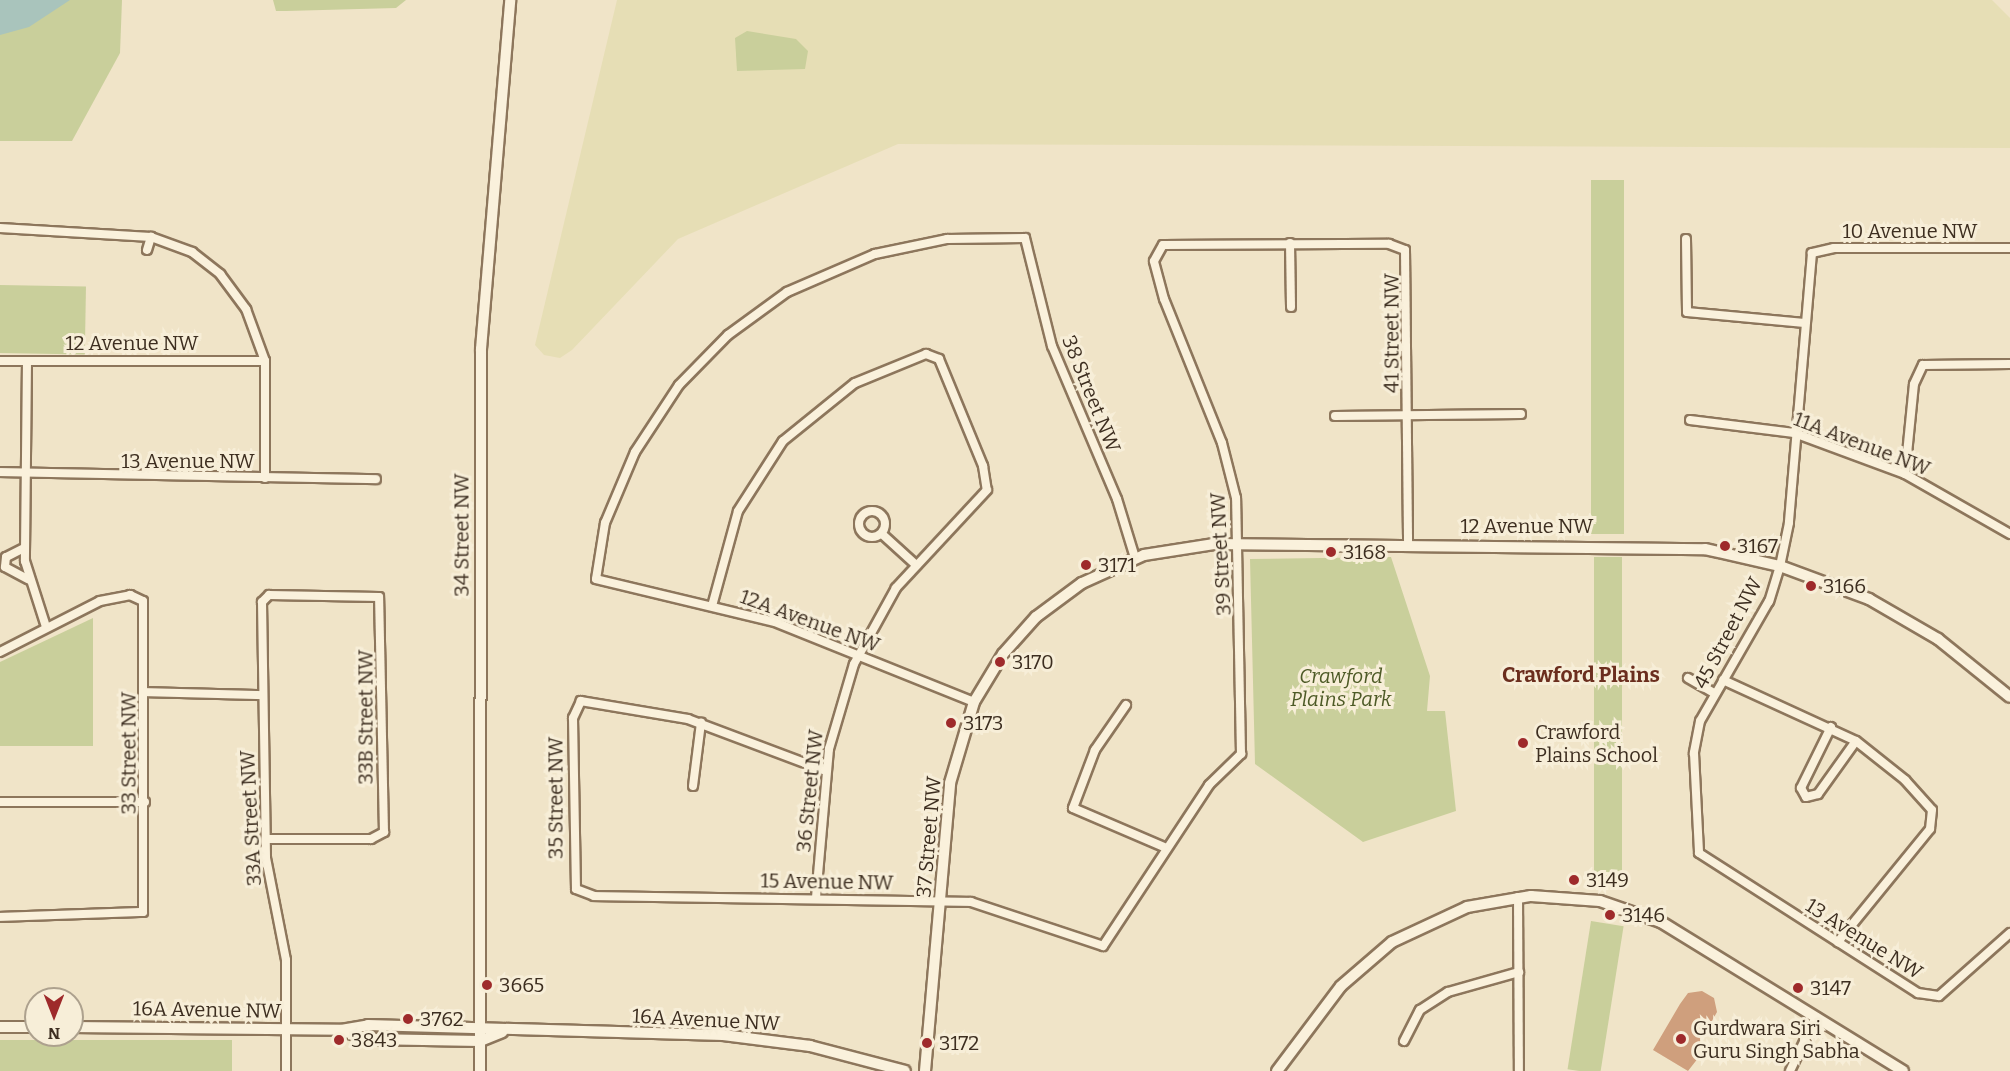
<!DOCTYPE html>
<html>
<head>
<meta charset="utf-8">
<style>
  body { margin:0 }
  #map { position:relative; width:2010px; height:1071px; overflow:hidden; background:#f0e4c8; font-family:Bitter,serif }
  div>[style] { position:absolute }
  [style*='--x'] { left:calc(var(--x)*1px); top:calc(var(--y)*1px); width:calc(var(--w)*1px); rotate:calc(var(--a)*1deg) }
  .farmland>* { inset:0; background:#e6deb5 }
  .green>* { inset:0; background:#c9cf9b; transform-origin:0 0 }
  .water>* { inset:0; background:#a9c4bc }
  .building>* { inset:0; background:#cf9f7d }
  .roads { filter:drop-shadow(2px 0 #8d765c) drop-shadow(-2px 0 #8d765c) drop-shadow(0 2px #8d765c) drop-shadow(0 -2px #8d765c) }
  .street>* { height:8px; margin:-4px; padding:0 4px; transform-origin:4px; border-radius:4px; background:#faf1dc }
  .street>.ring { margin:-4px; padding:0; box-sizing:content-box; background:none; border:8px solid #faf1dc; border-radius:50% }
  .secondary>* { height:10px; margin:-5px; padding:0 5px; transform-origin:5px; border-radius:5px; background:#faf1dc }
  .dots>* { width:16px; height:16px; translate:-50% -50%; box-sizing:border-box; border:3px solid #f7eed8; border-radius:50% }
  span { translate:-50% -50%; white-space:nowrap; text-align:center; line-height:1.15; -webkit-text-stroke:6px #f7eed8; paint-order:stroke }
  .street-label { font-size:20px; color:#3d2e20 }
  .poi-label { font-size:20px; color:#3d2e20 }
  .left { translate:0 -50%; text-align:left }
  .park-label { font-size:20px; color:#4d5a26; font-style:italic }
  .neighbourhood-label { font-size:21px; color:#6b2e1e; font-weight:700 }
  .north { position:absolute; left:24px; top:987px; width:60px; height:60px; box-sizing:border-box; background:#f7eed8; border:2px solid #ada18e; border-radius:50%; rotate:180deg; font-size:16px; font-weight:700; line-height:24px; text-align:center; color:#3d2e20 }
  .north::after { content:''; display:block; margin:auto; width:21px; height:27px; background:#9e2a2b; clip-path:polygon(50% 0,100% 100%,50% 72%,0 100%) }
</style>
</head>
<body>
<div id="map">
  <div class="farmland">
    <i style="clip-path:polygon(617px 0,1992px 0,2010px 18px,2010px 148px,898px 144px,678px 239px,572px 350px,560px 358px,544px 355px,535px 345px)"></i>
  </div>
  <div class="green">
    <i style="clip-path:polygon(0 0,122px 0,120px 53px,72px 141px,0 141px)"></i>
    <i style="clip-path:polygon(273px 0,406px 0,396px 8px,286px 11px,276px 11px)"></i>
    <i style="clip-path:polygon(747px 31px,796px 39px,808px 51px,805px 69px,737px 71px,735px 38px)"></i>
    <i style="left:1591px;top:180px;width:33px;height:354px"></i>
    <i style="left:0;top:285px;width:86px;height:68px;rotate:1deg"></i>
    <i style="clip-path:polygon(1391px 557px,1430px 676px,1427px 711px,1445px 711px,1456px 811px,1363px 842px,1255px 764px,1250px 559px)"></i>
    <i style="left:1622px;top:557px;width:328px;height:28px;rotate:90deg"></i>
    <i style="clip-path:polygon(93px 618px,93px 746px,0 746px,0 662px)"></i>
    <i style="left:1591px;top:921px;width:33px;height:150px;rotate:9deg"></i>
    <i style="left:0;top:1040px;width:232px;height:31px"></i>
  </div>
  <div class="water">
    <i style="clip-path:polygon(0 0,70px 0,29px 27px,0 35px)"></i>
  </div>
  <div class="building">
    <i style="clip-path:polygon(1702px 991px,1714px 998px,1717px 1012px,1696px 1049px,1702px 1053px,1688px 1071px,1653px 1050px,1680px 1004px,1688px 993px)"></i>
  </div>
  <div class="roads">
    <div class="street">
      <i style="--x:0;--y:228;--w:151;--a:3.4"></i>
      <i style="--x:151;--y:237;--w:44;--a:20.1"></i>
      <i style="--x:192;--y:252;--w:36;--a:38"></i>
      <i style="--x:220;--y:274;--w:44;--a:53.4"></i>
      <i style="--x:246;--y:309;--w:55;--a:69.9"></i>
      <i style="--x:265;--y:361;--w:117;--a:90"></i>
      <i style="--x:1686;--y:239;--w:73;--a:89.2"></i>
      <i style="--x:1687;--y:312;--w:118;--a:5.4"></i>
      <i style="--x:1290;--y:243;--w:64;--a:89.1"></i>
      <i style="--x:2010;--y:248;--w:176;--a:180"></i>
      <i style="--x:1834;--y:248;--w:23;--a:167"></i>
      <i style="--x:1812;--y:253;--w:271;--a:94.9"></i>
      <i style="--x:1789;--y:523;--w:44;--a:101.8"></i>
      <i style="--x:1780;--y:566;--w:37;--a:107"></i>
      <i style="--x:1769;--y:601;--w:138;--a:119.9"></i>
      <i style="--x:1700;--y:721;--w:33;--a:101"></i>
      <i style="--x:1694;--y:753;--w:100;--a:87.1"></i>
      <i style="--x:1699;--y:853;--w:260;--a:32.6"></i>
      <i style="--x:1918;--y:993;--w:21;--a:8"></i>
      <i style="--x:1939;--y:996;--w:95;--a:-41.6"></i>
      <i style="--x:147;--y:250;--w:14;--a:-73"></i>
      <i style="--x:0;--y:361;--w:265;--a:0"></i>
      <i style="--x:27;--y:361;--w:200;--a:90.6"></i>
      <i style="--x:25;--y:561;--w:69;--a:72.3"></i>
      <i style="--x:1335;--y:416;--w:186;--a:-0.6"></i>
      <i style="--x:1690;--y:420;--w:105;--a:7.1"></i>
      <i style="--x:1794;--y:433;--w:118;--a:20.3"></i>
      <i style="--x:1905;--y:474;--w:121;--a:29.7"></i>
      <i style="--x:0;--y:472;--w:376;--a:1.1"></i>
      <i style="--x:1905;--y:474;--w:90;--a:-84.3"></i>
      <i style="--x:1914;--y:384;--w:21;--a:-65"></i>
      <i style="--x:1923;--y:365;--w:87;--a:-0.7"></i>
      <i class="ring" style="left:859px;top:511px;width:18px;height:18px"></i>
      <i style="--x:882;--y:534;--w:45;--a:42.3"></i>
      <i style="--x:24;--y:548;--w:20;--a:153"></i>
      <i style="--x:6;--y:557;--w:10;--a:96"></i>
      <i style="--x:5;--y:567;--w:26;--a:28"></i>
      <i style="--x:712;--y:606;--w:98;--a:-74.7"></i>
      <i style="--x:738;--y:511;--w:83;--a:-57.3"></i>
      <i style="--x:783;--y:441;--w:92;--a:-38.9"></i>
      <i style="--x:855;--y:383;--w:77;--a:-22.2"></i>
      <i style="--x:926;--y:354;--w:14;--a:21"></i>
      <i style="--x:939;--y:359;--w:116;--a:67.6"></i>
      <i style="--x:983;--y:466;--w:24;--a:81"></i>
      <i style="--x:987;--y:490;--w:134;--a:132.9"></i>
      <i style="--x:896;--y:588;--w:87;--a:118.9"></i>
      <i style="--x:854;--y:664;--w:89;--a:106.4"></i>
      <i style="--x:829;--y:749;--w:150;--a:95"></i>
      <i style="--x:0;--y:652;--w:112;--a:-27"></i>
      <i style="--x:100;--y:601;--w:31;--a:-11"></i>
      <i style="--x:130;--y:595;--w:14;--a:25"></i>
      <i style="--x:143;--y:601;--w:311;--a:90"></i>
      <i style="--x:143;--y:912;--w:143;--a:178"></i>
      <i style="--x:1688;--y:678;--w:30;--a:30"></i>
      <i style="--x:1723;--y:680;--w:146;--a:24.6"></i>
      <i style="--x:1856;--y:741;--w:63;--a:38.5"></i>
      <i style="--x:1905;--y:780;--w:40;--a:48"></i>
      <i style="--x:1932;--y:810;--w:19;--a:96"></i>
      <i style="--x:1930;--y:829;--w:146;--a:129.2"></i>
      <i style="--x:145;--y:692;--w:117;--a:1.5"></i>
      <i style="--x:974;--y:702;--w:214;--a:-158.1"></i>
      <i style="--x:775;--y:622;--w:184;--a:-166.5"></i>
      <i style="--x:596;--y:579;--w:57;--a:-80.9"></i>
      <i style="--x:605;--y:523;--w:77;--a:-67.1"></i>
      <i style="--x:635;--y:452;--w:80;--a:-56.7"></i>
      <i style="--x:679;--y:385;--w:70;--a:-45.6"></i>
      <i style="--x:728;--y:335;--w:73;--a:-36.1"></i>
      <i style="--x:787;--y:292;--w:96;--a:-23.4"></i>
      <i style="--x:875;--y:254;--w:74;--a:-11.8"></i>
      <i style="--x:947;--y:239;--w:78;--a:-0.7"></i>
      <i style="--x:1025;--y:238;--w:111;--a:76"></i>
      <i style="--x:1052;--y:346;--w:166;--a:67"></i>
      <i style="--x:1117;--y:499;--w:62;--a:73"></i>
      <i style="--x:1126;--y:705;--w:55;--a:124.6"></i>
      <i style="--x:1095;--y:750;--w:62;--a:110.8"></i>
      <i style="--x:1073;--y:808;--w:99;--a:23.2"></i>
      <i style="--x:1831;--y:727;--w:68;--a:116.2"></i>
      <i style="--x:1801;--y:788;--w:10;--a:61"></i>
      <i style="--x:1806;--y:797;--w:12;--a:-14"></i>
      <i style="--x:1818;--y:794;--w:65;--a:-54.4"></i>
      <i style="--x:826;--y:771;--w:147;--a:-159.4"></i>
      <i style="--x:688;--y:719;--w:109;--a:-170.5"></i>
      <i style="--x:581;--y:701;--w:19;--a:115"></i>
      <i style="--x:573;--y:718;--w:171;--a:89"></i>
      <i style="--x:576;--y:889;--w:19;--a:21"></i>
      <i style="--x:594;--y:896;--w:377;--a:0.9"></i>
      <i style="--x:971;--y:902;--w:139;--a:18.4"></i>
      <i style="--x:1103;--y:946;--w:193;--a:-56.6"></i>
      <i style="--x:1209;--y:785;--w:45;--a:-44.1"></i>
      <i style="--x:1241;--y:754;--w:256;--a:-91.1"></i>
      <i style="--x:1236;--y:498;--w:57;--a:-104.3"></i>
      <i style="--x:1222;--y:443;--w:155;--a:-111.9"></i>
      <i style="--x:1164;--y:299;--w:39;--a:-105"></i>
      <i style="--x:1154;--y:261;--w:18;--a:-61"></i>
      <i style="--x:1163;--y:245;--w:226;--a:-0.3"></i>
      <i style="--x:1389;--y:244;--w:17;--a:21"></i>
      <i style="--x:1405;--y:250;--w:293;--a:89.4"></i>
      <i style="--x:693;--y:786;--w:64;--a:-82.8"></i>
      <i style="--x:0;--y:802;--w:145;--a:0"></i>
      <i style="--x:266;--y:839;--w:105;--a:0"></i>
      <i style="--x:371;--y:839;--w:15;--a:-28"></i>
      <i style="--x:384;--y:832;--w:235;--a:-91.2"></i>
      <i style="--x:379;--y:597;--w:110;--a:-179"></i>
      <i style="--x:269;--y:595;--w:10;--a:135"></i>
      <i style="--x:262;--y:602;--w:256;--a:89.1"></i>
      <i style="--x:266;--y:858;--w:104;--a:78.9"></i>
      <i style="--x:286;--y:960;--w:111;--a:90"></i>
      <i style="--x:1518;--y:897;--w:174;--a:89.7"></i>
      <i style="--x:1404;--y:1041;--w:35;--a:-63"></i>
      <i style="--x:1420;--y:1010;--w:33;--a:-33"></i>
      <i style="--x:1448;--y:992;--w:74;--a:-15.7"></i>
      <i style="--x:1790;--y:1071;--w:60;--a:-64.3"></i>
    </div>
    <div class="secondary">
      <i style="--x:0;--y:1027;--w:36;--a:0"></i>
      <i style="--x:72;--y:1027;--w:269;--a:0.6"></i>
      <i style="--x:341;--y:1030;--w:27;--a:-10"></i>
      <i style="--x:368;--y:1025;--w:355;--a:1.6"></i>
      <i style="--x:723;--y:1035;--w:88;--a:7.2"></i>
      <i style="--x:810;--y:1046;--w:98;--a:14.7"></i>
      <i style="--x:343;--y:1031;--w:25;--a:18"></i>
      <i style="--x:367;--y:1039;--w:113;--a:1"></i>
      <i style="--x:480;--y:1041;--w:24;--a:-22"></i>
      <i style="--x:480;--y:1071;--w:722;--a:-89.92"></i>
      <i style="--x:481;--y:349;--w:350;--a:-85.2"></i>
      <i style="--x:925;--y:1071;--w:289;--a:-85"></i>
      <i style="--x:950;--y:783;--w:84;--a:-73.5"></i>
      <i style="--x:974;--y:702;--w:56;--a:-58.9"></i>
      <i style="--x:1003;--y:654;--w:50;--a:-48.3"></i>
      <i style="--x:1036;--y:617;--w:57;--a:-36.5"></i>
      <i style="--x:1082;--y:583;--w:68;--a:-24.3"></i>
      <i style="--x:1144;--y:555;--w:71;--a:-8.9"></i>
      <i style="--x:1214;--y:544;--w:491;--a:0.6"></i>
      <i style="--x:1705;--y:549;--w:77;--a:12.8"></i>
      <i style="--x:1780;--y:566;--w:95;--a:20.3"></i>
      <i style="--x:1869;--y:599;--w:80;--a:30.1"></i>
      <i style="--x:1938;--y:639;--w:92;--a:38.9"></i>
      <i style="--x:1277;--y:1071;--w:106;--a:-53"></i>
      <i style="--x:1341;--y:986;--w:67;--a:-40.8"></i>
      <i style="--x:1392;--y:942;--w:83;--a:-25"></i>
      <i style="--x:1467;--y:907;--w:65;--a:-9.8"></i>
      <i style="--x:1531;--y:896;--w:69;--a:4.1"></i>
      <i style="--x:1600;--y:901;--w:65;--a:19"></i>
      <i style="--x:1661;--y:922;--w:284;--a:31.6"></i>
    </div>
  </div>
  <div class="dots">
    <i style="left:1725px;top:546px;background:#9e2a2b"></i>
    <i style="left:1331px;top:552px;background:#9e2a2b"></i>
    <i style="left:1086px;top:565px;background:#9e2a2b"></i>
    <i style="left:1811px;top:586px;background:#9e2a2b"></i>
    <i style="left:1000px;top:662px;background:#9e2a2b"></i>
    <i style="left:951px;top:723px;background:#9e2a2b"></i>
    <i style="left:1523px;top:743px;background:#9e2a2b"></i>
    <i style="left:1574px;top:880px;background:#9e2a2b"></i>
    <i style="left:1610px;top:915px;background:#9e2a2b"></i>
    <i style="left:487px;top:985px;background:#9e2a2b"></i>
    <i style="left:1798px;top:988px;background:#9e2a2b"></i>
    <i style="left:408px;top:1019px;background:#9e2a2b"></i>
    <i style="left:1681px;top:1039px;background:#9e2a2b"></i>
    <i style="left:339px;top:1040px;background:#9e2a2b"></i>
    <i style="left:927px;top:1043px;background:#9e2a2b"></i>
  </div>
  <div class="street-label">
    <span style="left:1910px;top:231px">10 Avenue NW</span>
    <span style="left:1392px;top:333px;rotate:-90deg">41 Street NW</span>
    <span style="left:132px;top:343px">12 Avenue NW</span>
    <span style="left:1091px;top:394px;rotate:68deg">38 Street NW</span>
    <span style="left:1862px;top:444px;rotate:21deg">11A Avenue NW</span>
    <span style="left:188px;top:461px">13 Avenue NW</span>
    <span style="left:1527px;top:526px">12 Avenue NW</span>
    <span style="left:462px;top:535px;rotate:-90deg">34 Street NW</span>
    <span style="left:1221px;top:554px;rotate:-93deg">39 Street NW</span>
    <span style="left:810px;top:621px;rotate:20deg">12A Avenue NW</span>
    <span style="left:1728px;top:633px;rotate:-62deg">45 Street NW</span>
    <span style="left:366px;top:717px;rotate:-90deg">33B Street NW</span>
    <span style="left:129px;top:753px;rotate:-90deg">33 Street NW</span>
    <span style="left:810px;top:791px;rotate:-84deg">36 Street NW</span>
    <span style="left:556px;top:798px;rotate:-90deg">35 Street NW</span>
    <span style="left:251px;top:818px;rotate:-93deg">33A Street NW</span>
    <span style="left:929px;top:837px;rotate:-85deg">37 Street NW</span>
    <span style="left:827px;top:882px;rotate:1deg">15 Avenue NW</span>
    <span style="left:1864px;top:939px;rotate:32deg">13 Avenue NW</span>
    <span style="left:207px;top:1010px;rotate:1deg">16A Avenue NW</span>
    <span style="left:706px;top:1020px;rotate:3deg">16A Avenue NW</span>
  </div>
  <div class="poi-label">
    <span class="left" style="left:1737px;top:546px">3167</span>
    <span class="left" style="left:1343px;top:552px">3168</span>
    <span class="left" style="left:1098px;top:565px">3171</span>
    <span class="left" style="left:1823px;top:586px">3166</span>
    <span class="left" style="left:1012px;top:662px">3170</span>
    <span class="left" style="left:963px;top:723px">3173</span>
    <span class="left" style="left:1535px;top:744px">Crawford<br>Plains School</span>
    <span class="left" style="left:1586px;top:880px">3149</span>
    <span class="left" style="left:1622px;top:915px">3146</span>
    <span class="left" style="left:499px;top:985px">3665</span>
    <span class="left" style="left:1810px;top:988px">3147</span>
    <span class="left" style="left:420px;top:1019px">3762</span>
    <span class="left" style="left:1693px;top:1040px">Gurdwara Siri<br>Guru Singh Sabha</span>
    <span class="left" style="left:351px;top:1040px">3843</span>
    <span class="left" style="left:939px;top:1043px">3172</span>
  </div>
  <div class="park-label">
    <span style="left:1341px;top:688px">Crawford<br>Plains Park</span>
  </div>
  <div class="neighbourhood-label">
    <span style="left:1581px;top:675px">Crawford Plains</span>
  </div>
  <div class="north">N</div>
</div>
</body>
</html>
